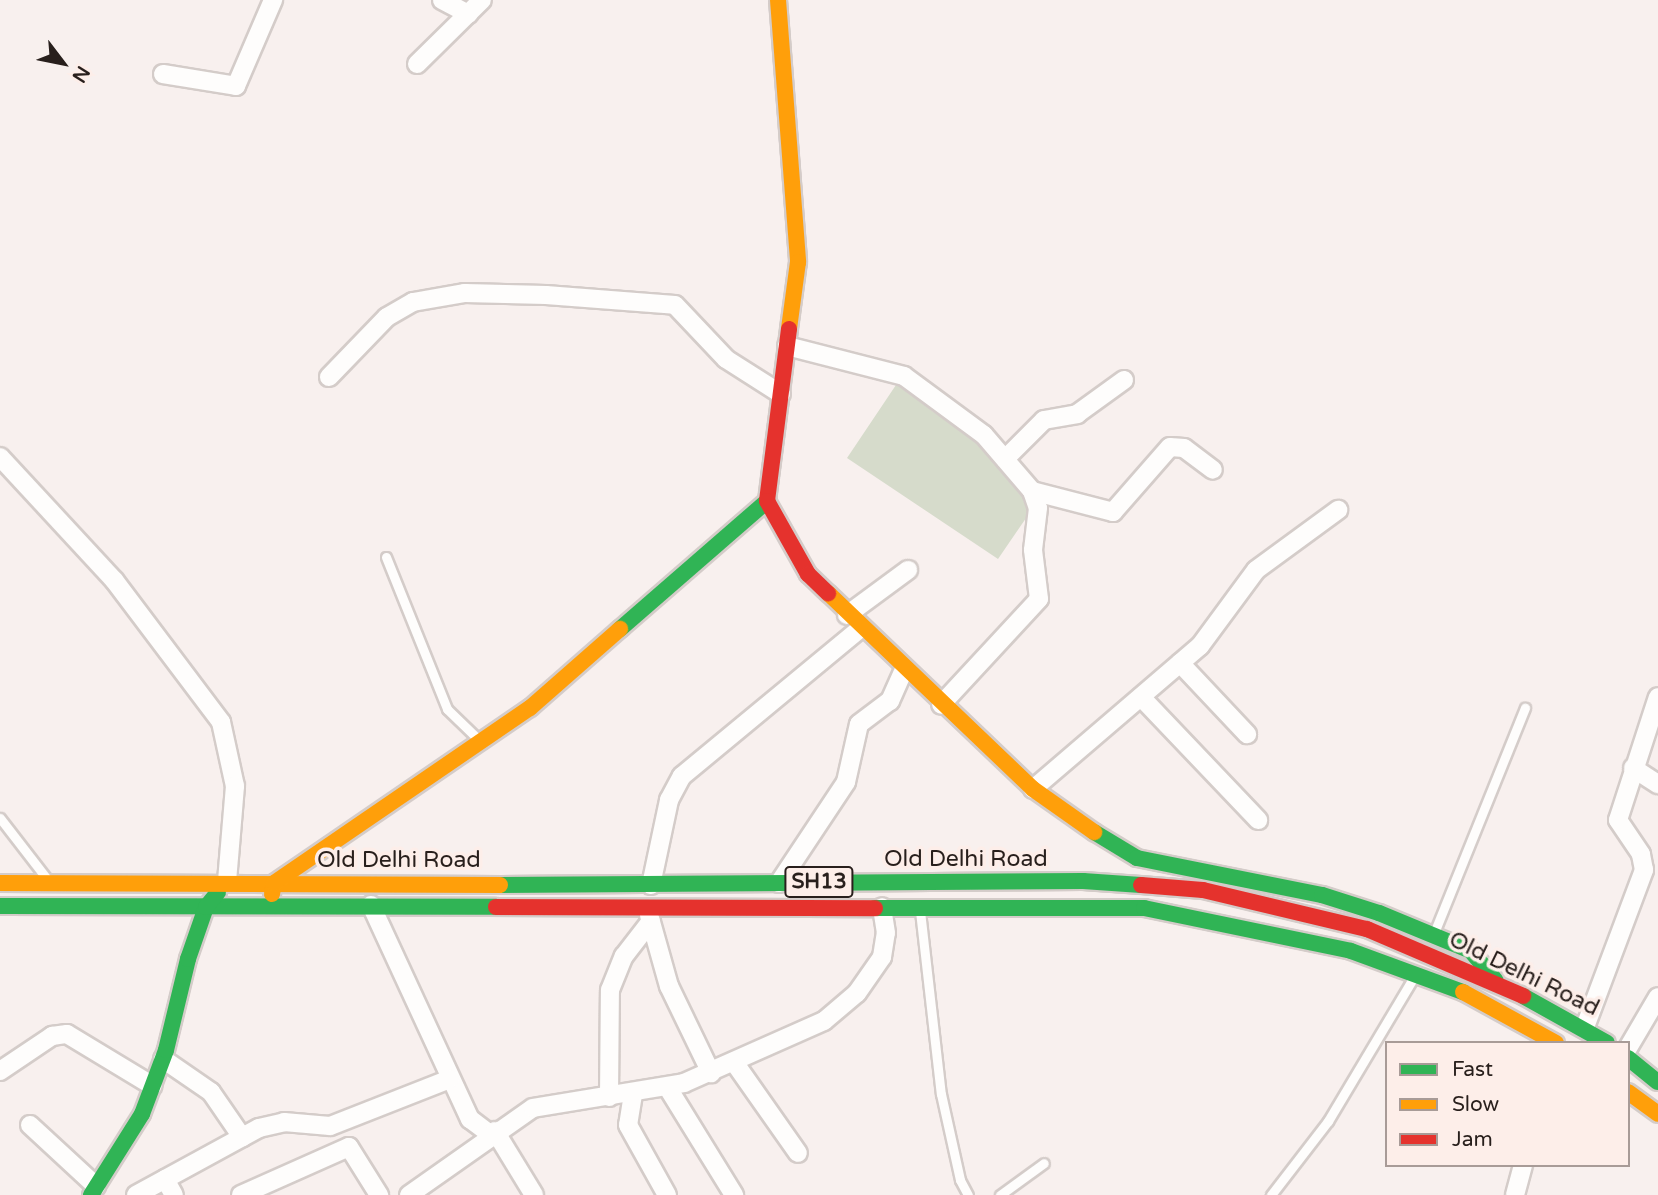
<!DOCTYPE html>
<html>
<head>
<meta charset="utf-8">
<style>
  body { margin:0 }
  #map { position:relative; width:1658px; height:1195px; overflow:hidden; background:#f8f0ee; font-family:"Varela Round",sans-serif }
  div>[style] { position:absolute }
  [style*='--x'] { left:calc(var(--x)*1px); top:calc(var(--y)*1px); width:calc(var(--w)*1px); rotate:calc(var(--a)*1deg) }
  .green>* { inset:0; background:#d6dbcb }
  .roads { filter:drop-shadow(2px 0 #d4ccc9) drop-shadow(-2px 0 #d4ccc9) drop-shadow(0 2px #d4ccc9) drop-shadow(0 -2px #d4ccc9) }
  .lane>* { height:9px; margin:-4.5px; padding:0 4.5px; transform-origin:4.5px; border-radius:4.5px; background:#fefdfc }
  .street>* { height:18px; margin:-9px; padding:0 9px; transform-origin:9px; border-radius:9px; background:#fefdfc }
  .fast>* { height:16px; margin:-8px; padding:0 8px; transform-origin:8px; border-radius:8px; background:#30b455 }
  .slow>* { height:16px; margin:-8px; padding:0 8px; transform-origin:8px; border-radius:8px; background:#ff9f0a }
  .jam>* { height:16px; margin:-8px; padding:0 8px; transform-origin:8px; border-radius:8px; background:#e5322d }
  span { translate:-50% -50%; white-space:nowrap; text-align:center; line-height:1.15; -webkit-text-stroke:7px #fdeee9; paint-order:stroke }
  .shield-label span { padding:2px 5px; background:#fdeee9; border:2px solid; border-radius:5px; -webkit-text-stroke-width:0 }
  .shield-label { font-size:21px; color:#281f1c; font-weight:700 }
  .street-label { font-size:23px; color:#281f1c }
  .legend { position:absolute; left:1385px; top:1041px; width:245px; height:126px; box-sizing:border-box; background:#fdeee9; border:2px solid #a89b97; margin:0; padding:9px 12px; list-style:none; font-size:21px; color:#281f1c }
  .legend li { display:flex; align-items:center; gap:14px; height:35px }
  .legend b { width:35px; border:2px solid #a89b97 }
  .north { position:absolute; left:28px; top:28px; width:70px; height:70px; -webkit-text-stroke:5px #fdeee9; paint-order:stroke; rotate:122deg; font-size:19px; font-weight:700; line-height:28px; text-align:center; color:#281f1c }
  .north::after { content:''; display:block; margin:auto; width:24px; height:32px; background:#281f1c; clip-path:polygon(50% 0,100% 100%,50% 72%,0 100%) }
</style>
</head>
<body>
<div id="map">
  <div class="green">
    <i style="clip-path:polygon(900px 379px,932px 411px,977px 439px,1035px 505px,998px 559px,847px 458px)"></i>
  </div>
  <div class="roads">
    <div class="lane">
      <i style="--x:386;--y:557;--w:164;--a:68.1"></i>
      <i style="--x:447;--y:709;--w:45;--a:44.1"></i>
      <i style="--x:0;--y:818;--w:77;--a:52.4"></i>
      <i style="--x:920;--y:911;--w:184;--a:83.5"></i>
      <i style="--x:941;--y:1094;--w:88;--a:77.5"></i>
      <i style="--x:960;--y:1180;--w:17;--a:62"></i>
      <i style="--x:1434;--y:933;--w:243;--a:-68"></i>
      <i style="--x:1000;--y:1195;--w:54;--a:-36"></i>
      <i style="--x:1271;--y:1195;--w:93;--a:-52.4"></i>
      <i style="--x:1328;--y:1121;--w:168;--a:-59.2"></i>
    </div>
    <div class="street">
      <i style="--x:442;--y:0;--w:30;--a:28"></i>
      <i style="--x:417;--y:64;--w:91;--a:-44.6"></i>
      <i style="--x:163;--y:74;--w:74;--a:9.3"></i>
      <i style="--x:236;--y:86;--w:94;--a:-66.7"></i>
      <i style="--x:787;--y:346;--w:121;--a:14.4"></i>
      <i style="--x:904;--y:376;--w:99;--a:36.4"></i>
      <i style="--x:984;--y:435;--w:74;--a:49.4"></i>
      <i style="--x:1032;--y:491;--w:18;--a:71"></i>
      <i style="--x:1038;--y:508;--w:42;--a:96.8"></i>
      <i style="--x:1033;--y:550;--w:49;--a:83"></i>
      <i style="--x:1039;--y:599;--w:144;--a:132.8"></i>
      <i style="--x:329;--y:377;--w:83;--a:-46"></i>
      <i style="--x:387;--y:317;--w:30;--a:-30"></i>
      <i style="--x:413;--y:302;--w:53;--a:-9.8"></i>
      <i style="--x:465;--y:293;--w:81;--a:1.4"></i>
      <i style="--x:546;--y:295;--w:129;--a:4.4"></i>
      <i style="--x:675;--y:305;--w:74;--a:46.6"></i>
      <i style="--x:726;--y:359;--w:65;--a:32.5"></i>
      <i style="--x:0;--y:457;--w:168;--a:47.2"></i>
      <i style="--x:114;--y:580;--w:178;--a:53"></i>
      <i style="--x:221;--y:722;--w:66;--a:77.7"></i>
      <i style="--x:235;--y:786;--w:95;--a:94.8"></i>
      <i style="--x:1005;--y:459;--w:55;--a:-45"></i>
      <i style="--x:1044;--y:420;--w:34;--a:-10"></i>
      <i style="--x:1077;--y:414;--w:58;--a:-35.9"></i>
      <i style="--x:1032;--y:491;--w:84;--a:14.5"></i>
      <i style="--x:1113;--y:512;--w:86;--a:-48.8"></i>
      <i style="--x:1170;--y:447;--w:14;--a:4"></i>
      <i style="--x:1184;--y:448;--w:36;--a:37"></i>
      <i style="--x:847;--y:615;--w:76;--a:-36.4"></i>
      <i style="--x:1180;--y:663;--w:98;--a:46.7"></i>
      <i style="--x:1141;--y:697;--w:170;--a:46.4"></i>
      <i style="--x:1633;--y:768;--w:30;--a:33"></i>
      <i style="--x:1033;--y:789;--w:220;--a:-40.6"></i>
      <i style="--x:1200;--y:646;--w:94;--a:-53.6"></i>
      <i style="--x:1256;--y:570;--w:102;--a:-36.2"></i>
      <i style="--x:779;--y:883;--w:121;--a:-56.4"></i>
      <i style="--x:846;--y:782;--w:59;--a:-77.4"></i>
      <i style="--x:859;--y:724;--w:39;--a:-37"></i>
      <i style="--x:890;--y:701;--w:34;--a:-66"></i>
      <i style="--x:651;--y:885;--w:87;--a:-78"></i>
      <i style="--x:669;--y:800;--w:27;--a:-62"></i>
      <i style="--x:682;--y:776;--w:232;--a:-39.6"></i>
      <i style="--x:371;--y:905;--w:236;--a:65.2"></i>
      <i style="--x:470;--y:1119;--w:26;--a:37"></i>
      <i style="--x:649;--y:915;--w:74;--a:74.3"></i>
      <i style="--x:669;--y:986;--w:97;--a:64.2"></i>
      <i style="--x:1585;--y:1027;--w:168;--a:-69.4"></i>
      <i style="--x:1644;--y:870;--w:16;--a:-101"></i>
      <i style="--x:1641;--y:854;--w:41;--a:-124.1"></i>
      <i style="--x:1618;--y:820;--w:129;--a:-72"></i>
      <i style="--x:1628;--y:1048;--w:59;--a:-59.5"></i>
      <i style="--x:163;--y:1059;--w:58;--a:34.5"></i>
      <i style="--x:211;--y:1092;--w:55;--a:55.4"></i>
      <i style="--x:734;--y:1062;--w:111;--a:54.9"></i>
      <i style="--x:0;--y:1071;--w:63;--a:-33.9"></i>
      <i style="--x:52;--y:1036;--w:15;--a:-8"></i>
      <i style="--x:67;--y:1034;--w:100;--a:31.2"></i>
      <i style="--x:668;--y:1088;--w:126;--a:58.3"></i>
      <i style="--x:633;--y:1094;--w:31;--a:99"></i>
      <i style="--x:628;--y:1125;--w:80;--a:60.9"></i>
      <i style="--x:609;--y:1097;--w:107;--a:-89.5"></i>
      <i style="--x:610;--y:990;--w:37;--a:-68"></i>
      <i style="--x:624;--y:956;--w:44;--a:-52.4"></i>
      <i style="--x:30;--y:1125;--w:90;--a:42.7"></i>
      <i style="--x:495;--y:1131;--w:75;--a:58.6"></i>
      <i style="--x:165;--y:1179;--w:18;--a:61"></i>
      <i style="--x:136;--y:1195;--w:140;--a:-28.6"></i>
      <i style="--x:259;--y:1128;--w:26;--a:-13"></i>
      <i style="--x:284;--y:1122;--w:46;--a:5"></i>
      <i style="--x:330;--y:1126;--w:129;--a:-21.4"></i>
      <i style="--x:241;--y:1195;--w:118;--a:-24"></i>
      <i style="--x:349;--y:1147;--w:57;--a:58"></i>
      <i style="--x:409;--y:1195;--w:151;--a:-35.1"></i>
      <i style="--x:533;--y:1108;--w:153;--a:-9.4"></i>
      <i style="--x:684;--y:1083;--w:153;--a:-23.9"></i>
      <i style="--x:824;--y:1021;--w:43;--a:-40.3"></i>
      <i style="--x:857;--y:993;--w:44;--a:-55.2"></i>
      <i style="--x:882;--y:957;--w:24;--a:-81"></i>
      <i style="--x:886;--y:933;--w:26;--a:-99"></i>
      <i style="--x:1515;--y:1195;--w:31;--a:-75"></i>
    </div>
    <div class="fast">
      <i style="--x:620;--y:629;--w:195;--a:-41"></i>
      <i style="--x:1094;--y:832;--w:50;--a:31.2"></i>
      <i style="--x:1137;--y:858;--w:189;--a:11.3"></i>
      <i style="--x:1322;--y:895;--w:60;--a:17.5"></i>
      <i style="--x:1379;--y:913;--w:100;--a:22.4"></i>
      <i style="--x:1471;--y:951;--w:38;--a:50"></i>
      <i style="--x:500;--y:885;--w:583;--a:-0.39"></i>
      <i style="--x:1083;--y:881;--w:58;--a:3.9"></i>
      <i style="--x:0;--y:906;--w:496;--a:0.1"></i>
      <i style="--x:875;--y:908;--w:269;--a:0"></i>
      <i style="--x:1144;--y:908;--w:211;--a:11.7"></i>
      <i style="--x:1351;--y:951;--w:119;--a:20.1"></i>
      <i style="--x:1523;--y:996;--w:96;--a:29.2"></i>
      <i style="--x:1628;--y:1058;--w:38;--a:39"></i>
      <i style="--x:91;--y:1195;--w:96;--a:-57.8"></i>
      <i style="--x:142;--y:1114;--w:68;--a:-69.4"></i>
      <i style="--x:166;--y:1050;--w:94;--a:-76.4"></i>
      <i style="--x:188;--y:959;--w:55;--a:-70.9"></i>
      <i style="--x:206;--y:907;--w:19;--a:-51"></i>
    </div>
    <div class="slow">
      <i style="--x:778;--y:0;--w:263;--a:85.6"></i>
      <i style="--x:798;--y:262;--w:68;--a:97.7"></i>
      <i style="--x:828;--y:593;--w:284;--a:43.7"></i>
      <i style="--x:1033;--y:789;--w:75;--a:35.2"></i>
      <i style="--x:0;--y:883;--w:500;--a:0.23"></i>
      <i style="--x:272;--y:894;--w:11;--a:-80"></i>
      <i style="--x:274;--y:883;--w:310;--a:-34.4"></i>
      <i style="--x:530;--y:708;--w:120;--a:-41.3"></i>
      <i style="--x:1463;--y:992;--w:106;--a:28.7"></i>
      <i style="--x:1628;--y:1092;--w:37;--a:36"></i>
    </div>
    <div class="jam">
      <i style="--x:789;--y:329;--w:173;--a:97.3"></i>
      <i style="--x:767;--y:501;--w:84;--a:60.7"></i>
      <i style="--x:808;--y:574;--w:28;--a:44"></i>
      <i style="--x:1141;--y:885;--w:62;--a:4.6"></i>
      <i style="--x:1203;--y:890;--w:169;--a:13.4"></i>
      <i style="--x:1367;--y:929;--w:170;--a:23.2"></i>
      <i style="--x:496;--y:907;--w:379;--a:0.2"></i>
    </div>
  </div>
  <div class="shield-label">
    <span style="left:819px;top:882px">SH13</span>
  </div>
  <div class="street-label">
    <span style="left:966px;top:859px">Old Delhi Road</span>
    <span style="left:399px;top:860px">Old Delhi Road</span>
    <span style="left:1524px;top:974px;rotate:26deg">Old Delhi Road</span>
  </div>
  <ul class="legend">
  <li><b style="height:9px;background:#30b455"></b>Fast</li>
  <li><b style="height:9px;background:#ff9f0a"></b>Slow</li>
  <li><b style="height:9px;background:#e5322d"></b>Jam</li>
  </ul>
  <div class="north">N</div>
</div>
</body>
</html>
